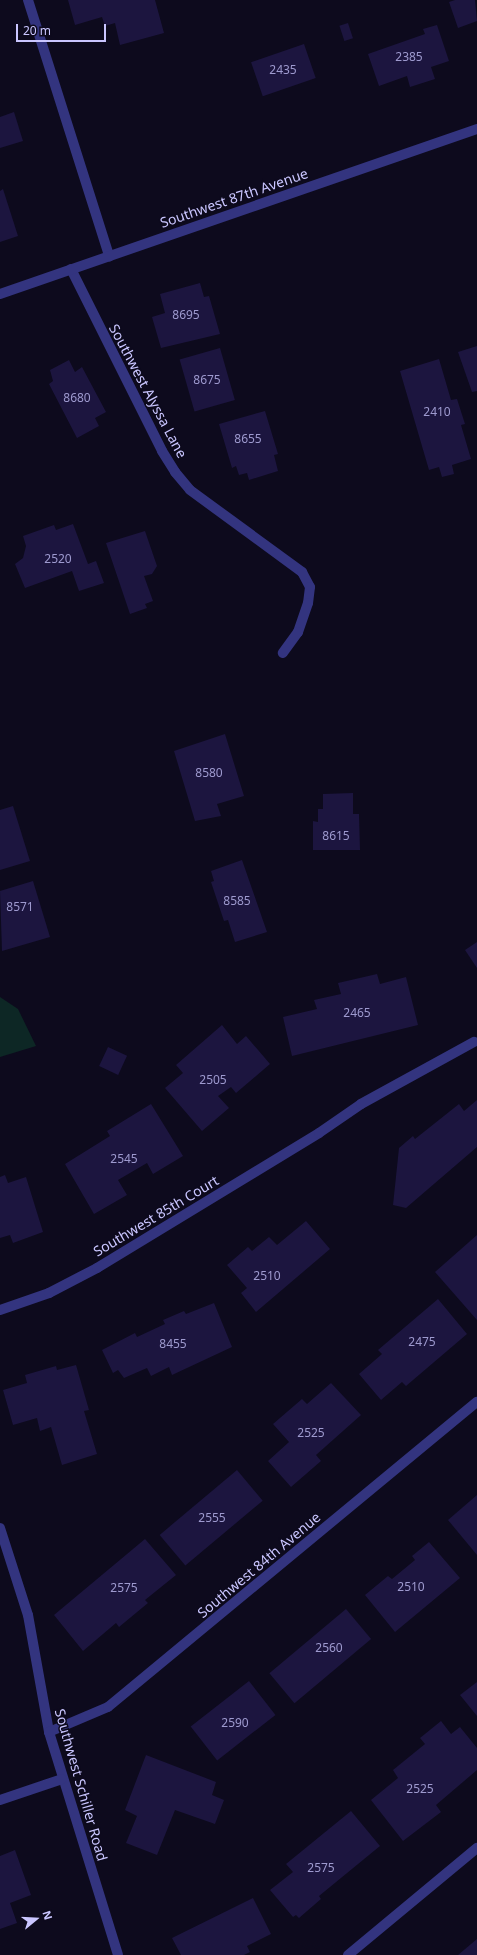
<!DOCTYPE html>
<html>
<head>
<meta charset="utf-8">
<style>
  body { margin:0 }
  #map { position:relative; width:477px; height:1955px; overflow:hidden; background:#0d0a1d; font-family:"Noto Sans",sans-serif }
  div>[style] { position:absolute }
  [style*='--x'] { left:calc(var(--x)*1px); top:calc(var(--y)*1px); width:calc(var(--w)*1px); rotate:calc(var(--a)*1deg) }
  .green>* { inset:0; background:#0d2725 }
  .building>* { inset:0; background:#1c153f; transform-origin:0 0 }
  .minor>* { height:10px; margin:-5px; padding:0 5px; transform-origin:5px; border-radius:5px; background:#33347f }
  span { translate:-50% -50%; white-space:nowrap; text-align:center; line-height:1.15; -webkit-text-stroke:3px #0d0a1d; paint-order:stroke }
  .number-label { font-size:12px; color:#9e9acf }
  .number-label span { -webkit-text-stroke-width:0 }
  .street-label { font-size:14px; color:#cac6ff }
  .north { position:absolute; left:16px; top:1899px; width:40px; height:40px; -webkit-text-stroke:3px #0d0a1d; paint-order:stroke; rotate:72deg; font-size:11px; font-weight:700; line-height:16px; text-align:center; color:#cac6ff }
  .north::after { content:''; display:block; margin:auto; width:14px; height:18px; background:#cac6ff; clip-path:polygon(50% 0,100% 100%,50% 72%,0 100%) }
  .scale { position:absolute; left:16px; top:24px; width:90px; height:18px; box-sizing:border-box; border:2px solid #cac6ff; border-top:0; padding-left:5px; font-size:12px; line-height:14px; white-space:nowrap; color:#cac6ff; -webkit-text-stroke:3px #0d0a1d; paint-order:stroke }
</style>
</head>
<body>
<div id="map">
  <div class="green">
    <i style="clip-path:polygon(0 997px,18px 1009px,36px 1046px,0 1057px)"></i>
  </div>
  <div class="building">
    <i style="clip-path:polygon(68px 0,155px 0,164px 33px,120px 45px,115px 23px,105px 26px,102px 17px,75px 25px)"></i>
    <i style="clip-path:polygon(455px 0,475px 0,477px 21px,458px 28px,449px 2px)"></i>
    <i style="left:348px;top:23px;width:16px;height:9px;rotate:72deg"></i>
    <i style="clip-path:polygon(437px 25px,449px 61px,431px 67px,435px 79px,410px 87px,407px 76px,379px 86px,368px 54px,425px 34px,423px 29px)"></i>
    <i style="left:304px;top:44px;width:36px;height:56px;rotate:71deg"></i>
    <i style="clip-path:polygon(14px 112px,23px 141px,0 148px,0 117px)"></i>
    <i style="clip-path:polygon(3px 189px,18px 236px,0 242px,0 191px)"></i>
    <i style="clip-path:polygon(200px 283px,204px 297px,209px 296px,220px 334px,161px 348px,152px 317px,165px 313px,160px 294px)"></i>
    <i style="clip-path:polygon(477px 346px,477px 391px,472px 392px,458px 352px)"></i>
    <i style="left:220px;top:348px;width:54px;height:42px;rotate:74deg"></i>
    <i style="clip-path:polygon(439px 359px,451px 400px,457px 399px,465px 424px,461px 425px,471px 459px,452px 465px,454px 474px,442px 477px,439px 467px,429px 470px,400px 371px)"></i>
    <i style="clip-path:polygon(69px 360px,75px 372px,82px 367px,106px 412px,95px 418px,99px 426px,77px 438px,49px 384px,53px 381px,50px 370px)"></i>
    <i style="clip-path:polygon(265px 411px,278px 454px,274px 455px,278px 471px,249px 480px,247px 473px,239px 475px,236px 466px,232px 468px,219px 424px)"></i>
    <i style="clip-path:polygon(73px 524px,88px 564px,96px 561px,104px 583px,79px 591px,72px 571px,25px 588px,15px 564px,23px 558px,26px 546px,23px 536px,54px 525px,56px 530px)"></i>
    <i style="clip-path:polygon(145px 531px,157px 566px,152px 574px,144px 576px,153px 601px,145px 604px,147px 608px,130px 614px,106px 543px)"></i>
    <i style="clip-path:polygon(225px 734px,244px 796px,217px 804px,221px 816px,195px 821px,174px 751px)"></i>
    <i style="clip-path:polygon(353px 793px,353px 814px,359px 814px,360px 850px,313px 850px,313px 821px,318px 822px,318px 809px,323px 809px,323px 794px)"></i>
    <i style="clip-path:polygon(13px 806px,30px 861px,0 870px,0 810px)"></i>
    <i style="clip-path:polygon(242px 860px,267px 932px,235px 942px,228px 920px,224px 921px,211px 882px,214px 881px,211px 871px)"></i>
    <i style="clip-path:polygon(33px 881px,50px 937px,2px 951px,0 891px)"></i>
    <i style="clip-path:polygon(477px 942px,477px 968px,465px 950px)"></i>
    <i style="clip-path:polygon(377px 974px,380px 984px,406px 977px,418px 1025px,292px 1056px,283px 1017px,317px 1009px,314px 1000px,341px 994px,338px 983px)"></i>
    <i style="clip-path:polygon(222px 1025px,237px 1044px,246px 1036px,270px 1064px,236px 1093px,231px 1087px,218px 1096px,229px 1108px,202px 1131px,165px 1088px,183px 1073px,176px 1065px)"></i>
    <i style="left:108px;top:1047px;width:21px;height:21px;rotate:25deg"></i>
    <i style="clip-path:polygon(477px 1100px,477px 1147px,406px 1208px,393px 1205px,399px 1148px,413px 1136px,415px 1139px,459px 1104px,464px 1111px)"></i>
    <i style="clip-path:polygon(151px 1104px,183px 1156px,153px 1174px,147px 1163px,118px 1180px,127px 1195px,94px 1214px,65px 1164px,110px 1136px,107px 1131px)"></i>
    <i style="clip-path:polygon(5px 1175px,8px 1183px,26px 1177px,43px 1232px,13px 1243px,10px 1235px,0 1238px,0 1177px)"></i>
    <i style="clip-path:polygon(306px 1221px,330px 1249px,256px 1312px,241px 1293px,247px 1288px,227px 1265px,248px 1247px,252px 1251px,269px 1237px,277px 1245px)"></i>
    <i style="clip-path:polygon(477px 1235px,477px 1320px,435px 1272px)"></i>
    <i style="clip-path:polygon(438px 1299px,467px 1334px,406px 1386px,402px 1382px,381px 1400px,359px 1374px,382px 1354px,378px 1350px)"></i>
    <i style="clip-path:polygon(214px 1303px,232px 1347px,172px 1375px,169px 1367px,151px 1376px,147px 1368px,124px 1378px,118px 1370px,113px 1373px,102px 1350px,135px 1333px,137px 1337px,165px 1324px,163px 1320px,184px 1311px,186px 1314px)"></i>
    <i style="clip-path:polygon(76px 1365px,89px 1410px,84px 1411px,97px 1454px,62px 1465px,51px 1427px,40px 1431px,37px 1418px,13px 1425px,3px 1390px,27px 1383px,25px 1375px,56px 1366px,57px 1370px)"></i>
    <i style="clip-path:polygon(331px 1383px,361px 1415px,316px 1455px,321px 1461px,291px 1487px,268px 1461px,289px 1442px,273px 1424px,302px 1399px,307px 1404px)"></i>
    <i style="left:237px;top:1470px;width:40px;height:101px;rotate:50deg"></i>
    <i style="clip-path:polygon(477px 1495px,477px 1555px,448px 1520px)"></i>
    <i style="clip-path:polygon(145px 1539px,176px 1575px,145px 1600px,148px 1603px,119px 1627px,116px 1623px,83px 1651px,54px 1615px)"></i>
    <i style="clip-path:polygon(429px 1542px,460px 1578px,395px 1632px,365px 1595px,388px 1576px,392px 1579px,415px 1560px,412px 1556px)"></i>
    <i style="left:346px;top:1609px;width:39px;height:100px;rotate:50deg"></i>
    <i style="left:249px;top:1681px;width:43px;height:74px;rotate:52deg"></i>
    <i style="clip-path:polygon(477px 1682px,477px 1716px,460px 1695px)"></i>
    <i style="clip-path:polygon(441px 1721px,451px 1734px,460px 1727px,477px 1748px,477px 1770px,436px 1805px,441px 1812px,403px 1841px,371px 1800px,398px 1778px,393px 1770px,425px 1744px,420px 1738px)"></i>
    <i style="clip-path:polygon(146px 1755px,216px 1782px,212px 1795px,224px 1800px,215px 1824px,175px 1810px,157px 1855px,126px 1843px,137px 1816px,125px 1810px)"></i>
    <i style="clip-path:polygon(351px 1811px,380px 1846px,319px 1896px,321px 1899px,299px 1918px,296px 1915px,293px 1917px,270px 1890px,293px 1872px,286px 1864px)"></i>
    <i style="clip-path:polygon(15px 1850px,31px 1895px,10px 1903px,17px 1923px,0 1929px,0 1856px)"></i>
    <i style="clip-path:polygon(253px 1898px,271px 1934px,247px 1946px,250px 1952px,244px 1955px,181px 1955px,172px 1938px)"></i>
    <i style="clip-path:polygon(477px 1939px,477px 1955px,458px 1955px)"></i>
  </div>
  <div class="minor">
    <i style="--x:28;--y:0;--w:269;--a:72.4"></i>
    <i style="--x:71;--y:269;--w:203;--a:63.4"></i>
    <i style="--x:162;--y:451;--w:25;--a:58"></i>
    <i style="--x:175;--y:472;--w:23;--a:50"></i>
    <i style="--x:190;--y:490;--w:139;--a:36.2"></i>
    <i style="--x:302;--y:572;--w:17;--a:62"></i>
    <i style="--x:310;--y:587;--w:16;--a:97"></i>
    <i style="--x:308;--y:603;--w:31;--a:109"></i>
    <i style="--x:298;--y:632;--w:26;--a:126"></i>
    <i style="--x:0;--y:294;--w:505;--a:-19.08"></i>
    <i style="--x:0;--y:1310;--w:52;--a:-19.1"></i>
    <i style="--x:49;--y:1293;--w:54;--a:-27.5"></i>
    <i style="--x:97;--y:1268;--w:260;--a:-31.3"></i>
    <i style="--x:319;--y:1133;--w:51;--a:-34.6"></i>
    <i style="--x:361;--y:1104;--w:129;--a:-28.8"></i>
    <i style="--x:0;--y:1528;--w:91;--a:72.2"></i>
    <i style="--x:28;--y:1615;--w:119;--a:79.8"></i>
    <i style="--x:49;--y:1732;--w:233;--a:72.8"></i>
    <i style="--x:49;--y:1732;--w:64;--a:-23"></i>
    <i style="--x:108;--y:1707;--w:479;--a:-39.6"></i>
    <i style="--x:0;--y:1800;--w:65;--a:-18.7"></i>
    <i style="--x:348;--y:1955;--w:168;--a:-39.7"></i>
  </div>
  <div class="number-label">
    <span style="left:409px;top:57px">2385</span>
    <span style="left:283px;top:70px">2435</span>
    <span style="left:186px;top:315px">8695</span>
    <span style="left:207px;top:380px">8675</span>
    <span style="left:77px;top:398px">8680</span>
    <span style="left:437px;top:412px">2410</span>
    <span style="left:248px;top:439px">8655</span>
    <span style="left:58px;top:559px">2520</span>
    <span style="left:209px;top:773px">8580</span>
    <span style="left:336px;top:836px">8615</span>
    <span style="left:237px;top:901px">8585</span>
    <span style="left:20px;top:907px">8571</span>
    <span style="left:357px;top:1013px">2465</span>
    <span style="left:213px;top:1080px">2505</span>
    <span style="left:124px;top:1159px">2545</span>
    <span style="left:267px;top:1276px">2510</span>
    <span style="left:422px;top:1342px">2475</span>
    <span style="left:173px;top:1344px">8455</span>
    <span style="left:311px;top:1433px">2525</span>
    <span style="left:212px;top:1518px">2555</span>
    <span style="left:411px;top:1587px">2510</span>
    <span style="left:124px;top:1588px">2575</span>
    <span style="left:329px;top:1648px">2560</span>
    <span style="left:235px;top:1723px">2590</span>
    <span style="left:420px;top:1789px">2525</span>
    <span style="left:321px;top:1868px">2575</span>
  </div>
  <div class="street-label">
    <span style="left:234px;top:198px;rotate:-19deg">Southwest 87th Avenue</span>
    <span style="left:148px;top:391px;rotate:62deg">Southwest Alyssa Lane</span>
    <span style="left:156px;top:1216px;rotate:-31deg">Southwest 85th Court</span>
    <span style="left:259px;top:1565px;rotate:-40deg">Southwest 84th Avenue</span>
    <span style="left:81px;top:1785px;rotate:74deg">Southwest Schiller Road</span>
  </div>
  <div class="north">N</div>
  <div class="scale">20 m</div>
</div>
</body>
</html>
